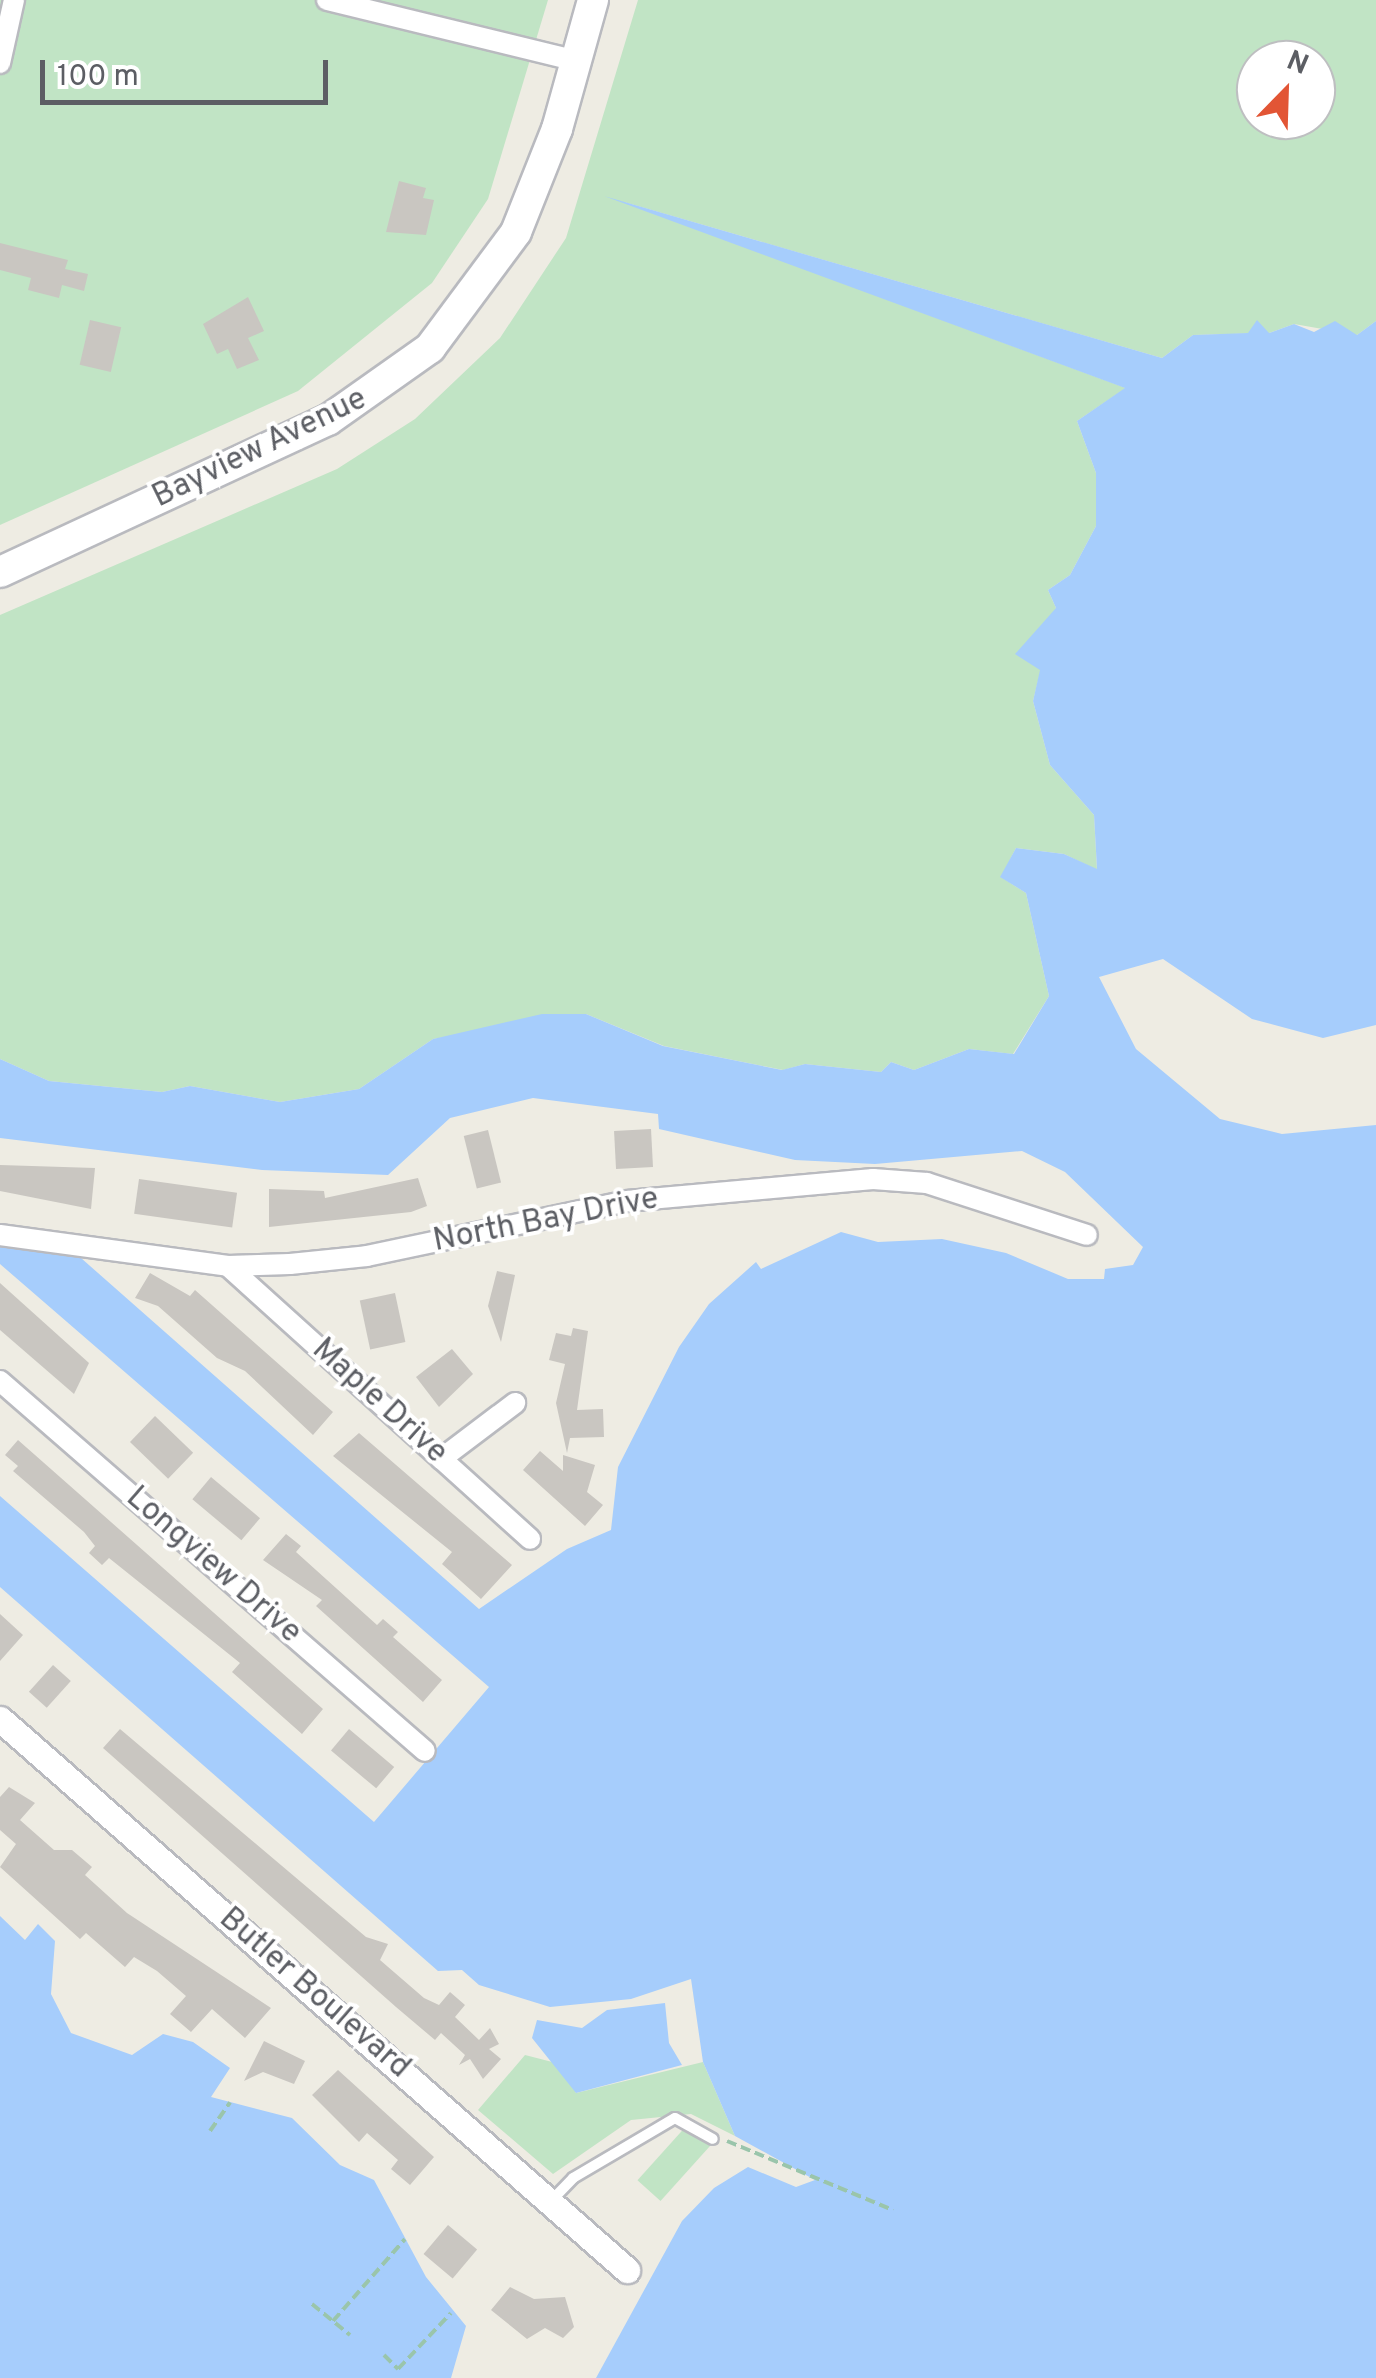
<!DOCTYPE html>
<html>
<head>
<meta charset="utf-8">
<style>
  body { margin:0 }
  #map { position:relative; width:1376px; height:2378px; overflow:hidden; background:#eeece3; font-family:Overpass,sans-serif }
  div>[style] { position:absolute }
  [style*='--x'] { left:calc(var(--x)*1px); top:calc(var(--y)*1px); width:calc(var(--w)*1px); rotate:calc(var(--a)*1deg) }
  .green>* { inset:0; background:#c1e4c5; transform-origin:0 0 }
  .water>* { inset:0; background:#a6cdfc }
  .building>* { inset:0; background:#c9c6c1; transform-origin:0 0 }
  .path>* { height:4px; margin-top:-2px; transform-origin:0; background:repeating-linear-gradient(90deg,#9ac5ab 0 10px,transparent 0 15px) }
  .roads { filter:drop-shadow(2px 0 #b9babf) drop-shadow(-2px 0 #b9babf) drop-shadow(0 2px #b9babf) drop-shadow(0 -2px #b9babf) }
  .service>* { height:10px; margin:-5px; padding:0 5px; transform-origin:5px; border-radius:5px; background:#fff }
  .minor>* { height:20px; margin:-10px; padding:0 10px; transform-origin:10px; border-radius:10px; background:#fff }
  .tertiary>* { height:25px; margin:-12.5px; padding:0 12.5px; transform-origin:12.5px; border-radius:12.5px; background:#fff }
  .secondary>* { height:30px; margin:-15px; padding:0 15px; transform-origin:15px; border-radius:15px; background:#fff }
  span { translate:-50% -50%; white-space:nowrap; text-align:center; line-height:1.15; -webkit-text-stroke:8px #fff; paint-order:stroke }
  .street-label { font-size:32px; color:#5c5e64 }
  .north { position:absolute; left:1236px; top:40px; width:100px; height:100px; box-sizing:border-box; background:#fff; border:2px solid #bebfc1; border-radius:50%; rotate:23deg; font-size:28px; font-weight:700; line-height:40px; text-align:center; color:#5c5e64 }
  .north::after { content:''; display:block; margin:auto; width:35px; height:45px; background:#e25535; clip-path:polygon(50% 0,100% 100%,50% 72%,0 100%) }
  .scale { position:absolute; left:40px; top:60px; width:288px; height:45px; box-sizing:border-box; border:5px solid #5c5e64; border-top:0; padding-left:12px; font-size:30px; line-height:35px; white-space:nowrap; color:#5c5e64; -webkit-text-stroke:8px #fff; paint-order:stroke }
</style>
</head>
<body>
<div id="map">
  <div class="green">
    <i style="clip-path:polygon(0 0,548px 0,488px 199px,432px 283px,298px 391px,0 525px)"></i>
    <i style="clip-path:polygon(evenodd,638px 0,1376px 0,1376px 321px,1357px 335px,1294px 324px,1269px 333px,1193px 335px,1162px 358px,624px 202px,1126px 388px,1077px 421px,1096px 473px,1096px 526px,1070px 575px,1048px 590px,1056px 608px,1033px 701px,1050px 765px,1094px 815px,1097px 870px,1064px 854px,1016px 848px,1001px 877px,1026px 893px,1049px 996px,1013px 1054px,969px 1049px,914px 1070px,891px 1062px,881px 1072px,805px 1064px,783px 1070px,664px 1046px,586px 1014px,433px 1039px,359px 1089px,280px 1102px,190px 1086px,162px 1092px,49px 1081px,0 1059px,0 615px,337px 469px,415px 419px,500px 338px,566px 238px,638px 0,1256px 60px,1316px 60px,1316px 120px,1256px 120px,1256px 60px)"></i>
    <i style="clip-path:polygon(525px 2055px,560px 2064px,576px 2093px,703px 2062px,735px 2136px,691px 2114px,631px 2120px,553px 2174px,478px 2110px)"></i>
    <i style="left:689px;top:2123px;width:31px;height:77px;rotate:42deg"></i>
  </div>
  <div class="water">
    <i style="clip-path:polygon(604px 196px,1162px 358px,1193px 335px,1248px 333px,1257px 320px,1269px 333px,1294px 324px,1314px 332px,1335px 321px,1357px 335px,1376px 321px,1376px 1025px,1323px 1038px,1252px 1019px,1163px 959px,1099px 977px,1136px 1049px,1220px 1119px,1282px 1134px,1376px 1125px,1376px 2378px,596px 2378px,682px 2221px,714px 2188px,748px 2167px,796px 2187px,815px 2180px,735px 2136px,703px 2062px,691px 1979px,631px 1999px,550px 2007px,479px 1985px,462px 1970px,438px 1971px,0 1587px,0 1496px,374px 1822px,489px 1687px,0 1264px,0 1245px,81px 1258px,479px 1609px,567px 1549px,611px 1530px,618px 1467px,679px 1347px,709px 1304px,756px 1262px,761px 1269px,841px 1232px,878px 1242px,942px 1239px,1006px 1253px,1068px 1279px,1104px 1279px,1105px 1269px,1133px 1265px,1143px 1247px,1065px 1172px,1022px 1151px,875px 1164px,795px 1160px,659px 1129px,658px 1114px,533px 1098px,450px 1118px,388px 1175px,262px 1170px,0 1138px,0 1059px,49px 1081px,162px 1092px,190px 1086px,280px 1102px,359px 1089px,433px 1039px,542px 1014px,586px 1014px,663px 1046px,782px 1070px,805px 1064px,881px 1072px,891px 1062px,914px 1070px,969px 1049px,1014px 1054px,1049px 996px,1026px 893px,1000px 877px,1016px 848px,1064px 854px,1097px 869px,1094px 815px,1050px 765px,1033px 701px,1040px 670px,1015px 654px,1056px 608px,1048px 590px,1070px 575px,1096px 526px,1096px 473px,1077px 421px,1125px 388px)"></i>
    <i style="clip-path:polygon(0 1916px,25px 1940px,38px 1924px,55px 1941px,51px 1994px,71px 2033px,132px 2055px,163px 2034px,193px 2042px,230px 2068px,211px 2097px,292px 2118px,340px 2165px,374px 2180px,426px 2277px,466px 2326px,451px 2378px,0 2378px)"></i>
    <i style="clip-path:polygon(665px 2003px,669px 2043px,682px 2065px,576px 2093px,532px 2038px,537px 2020px,582px 2028px,607px 2010px)"></i>
  </div>
  <div class="building">
    <i style="clip-path:polygon(399px 181px,426px 188px,423px 198px,434px 200px,426px 235px,386px 232px)"></i>
    <i style="clip-path:polygon(0 243px,68px 260px,65px 269px,88px 274px,84px 291px,62px 285px,59px 298px,28px 290px,31px 278px,0 270px)"></i>
    <i style="clip-path:polygon(248px 297px,264px 331px,248px 338px,259px 360px,237px 369px,228px 349px,217px 354px,203px 324px)"></i>
    <i style="left:90px;top:320px;width:32px;height:46px;rotate:13deg"></i>
    <i style="left:651px;top:1129px;width:38px;height:37px;rotate:87deg"></i>
    <i style="left:488px;top:1130px;width:54px;height:25px;rotate:76deg"></i>
    <i style="clip-path:polygon(0 1165px,95px 1168px,91px 1209px,0 1191px)"></i>
    <i style="clip-path:polygon(418px 1178px,427px 1206px,411px 1212px,269px 1227px,269px 1189px,324px 1191px,325px 1198px)"></i>
    <i style="left:139px;top:1179px;width:99px;height:35px;rotate:8deg"></i>
    <i style="clip-path:polygon(497px 1271px,515px 1275px,501px 1342px,488px 1306px)"></i>
    <i style="clip-path:polygon(150px 1273px,190px 1296px,195px 1290px,333px 1412px,313px 1435px,245px 1371px,217px 1358px,158px 1306px,135px 1298px)"></i>
    <i style="clip-path:polygon(0 1283px,89px 1363px,74px 1394px,0 1330px)"></i>
    <i style="left:395px;top:1293px;width:50px;height:36px;rotate:78deg"></i>
    <i style="clip-path:polygon(573px 1328px,588px 1331px,577px 1410px,603px 1409px,604px 1437px,570px 1438px,567px 1453px,556px 1403px,565px 1364px,549px 1360px,556px 1333px,571px 1336px)"></i>
    <i style="clip-path:polygon(452px 1349px,473px 1374px,439px 1407px,416px 1377px)"></i>
    <i style="left:155px;top:1416px;width:53px;height:36px;rotate:44deg"></i>
    <i style="clip-path:polygon(359px 1433px,512px 1565px,481px 1599px,442px 1564px,452px 1552px,333px 1456px)"></i>
    <i style="clip-path:polygon(18px 1440px,323px 1709px,302px 1734px,232px 1672px,240px 1663px,109px 1558px,102px 1565px,89px 1553px,95px 1546px,84px 1532px,13px 1471px,18px 1466px,5px 1455px)"></i>
    <i style="clip-path:polygon(540px 1451px,563px 1471px,563px 1455px,595px 1465px,587px 1492px,603px 1505px,585px 1526px,523px 1470px)"></i>
    <i style="left:211px;top:1477px;width:64px;height:29px;rotate:40deg"></i>
    <i style="clip-path:polygon(286px 1534px,301px 1546px,296px 1552px,377px 1625px,383px 1619px,398px 1632px,393px 1637px,442px 1680px,423px 1702px,316px 1606px,322px 1600px,263px 1560px)"></i>
    <i style="clip-path:polygon(0 1614px,23px 1635px,0 1661px)"></i>
    <i style="left:53px;top:1665px;width:24px;height:36px;rotate:42deg"></i>
    <i style="clip-path:polygon(120px 1729px,366px 1937px,388px 1944px,380px 1960px,424px 1998px,439px 2005px,450px 1992px,465px 2005px,455px 2017px,479px 2040px,490px 2028px,499px 2044px,489px 2049px,501px 2059px,483px 2079px,470px 2059px,459px 2065px,465px 2055px,441px 2033px,435px 2040px,396px 2007px,103px 1748px)"></i>
    <i style="left:349px;top:1729px;width:59px;height:28px;rotate:40deg"></i>
    <i style="clip-path:polygon(9px 1787px,35px 1803px,20px 1820px,54px 1850px,72px 1850px,92px 1867px,85px 1875px,127px 1913px,271px 2008px,245px 2038px,212px 2009px,191px 2032px,170px 2014px,186px 1996px,157px 1971px,134px 1957px,125px 1967px,86px 1933px,80px 1939px,0 1867px,16px 1844px,0 1830px,0 1797px)"></i>
    <i style="clip-path:polygon(264px 2041px,305px 2061px,294px 2084px,263px 2072px,244px 2081px)"></i>
    <i style="clip-path:polygon(338px 2070px,434px 2157px,410px 2185px,391px 2169px,398px 2160px,367px 2133px,359px 2142px,312px 2095px)"></i>
    <i style="left:448px;top:2225px;width:38px;height:38px;rotate:40deg"></i>
    <i style="clip-path:polygon(510px 2287px,534px 2299px,565px 2297px,574px 2327px,563px 2338px,545px 2328px,527px 2339px,491px 2310px)"></i>
  </div>
  <div class="path">
    <i style="--x:210;--y:2131;--w:35;--a:-55"></i>
    <i style="--x:727;--y:2141;--w:180;--a:22.6"></i>
    <i style="--x:312;--y:2304;--w:49;--a:39.2"></i>
    <i style="--x:333;--y:2321;--w:109;--a:-48.7"></i>
    <i style="--x:384;--y:2355;--w:20;--a:45"></i>
    <i style="--x:398;--y:2369;--w:77;--a:-46.6"></i>
  </div>
  <div class="roads">
    <div class="service">
      <i style="--x:551;--y:2201;--w:32;--a:-46"></i>
      <i style="--x:573;--y:2178;--w:118;--a:-30.5"></i>
      <i style="--x:675;--y:2118;--w:43;--a:28.9"></i>
    </div>
    <div class="minor">
      <i style="--x:327;--y:0;--w:257;--a:13.7"></i>
      <i style="--x:0;--y:63;--w:65;--a:-77.5"></i>
      <i style="--x:0;--y:1235;--w:230;--a:7.7"></i>
      <i style="--x:228;--y:1266;--w:62;--a:-1.8"></i>
      <i style="--x:290;--y:1264;--w:77;--a:-5.9"></i>
      <i style="--x:367;--y:1256;--w:266;--a:-11.9"></i>
      <i style="--x:627;--y:1201;--w:247;--a:-5.1"></i>
      <i style="--x:873;--y:1179;--w:54;--a:4.2"></i>
      <i style="--x:927;--y:1183;--w:168;--a:18"></i>
      <i style="--x:228;--y:1266;--w:407;--a:42.1"></i>
      <i style="--x:0;--y:1381;--w:563;--a:41.04"></i>
      <i style="--x:441;--y:1459;--w:93;--a:-37.1"></i>
    </div>
    <div class="tertiary">
      <i style="--x:0;--y:1719;--w:835;--a:41.31"></i>
    </div>
    <div class="secondary">
      <i style="--x:0;--y:572;--w:362;--a:-24.9"></i>
      <i style="--x:328;--y:420;--w:125;--a:-35.2"></i>
      <i style="--x:430;--y:348;--w:144;--a:-53.4"></i>
      <i style="--x:516;--y:232;--w:111;--a:-68.3"></i>
      <i style="--x:557;--y:129;--w:134;--a:-74.4"></i>
    </div>
  </div>
  <div class="street-label">
    <span style="left:260px;top:449px;rotate:-26deg">Bayview Avenue</span>
    <span style="left:546px;top:1221px;rotate:-11deg">North Bay Drive</span>
    <span style="left:379px;top:1402px;rotate:42deg">Maple Drive</span>
    <span style="left:213px;top:1566px;rotate:41deg">Longview Drive</span>
    <span style="left:314px;top:1994px;rotate:41deg">Butler Boulevard</span>
  </div>
  <div class="north">N</div>
  <div class="scale">100 m</div>
</div>
</body>
</html>
